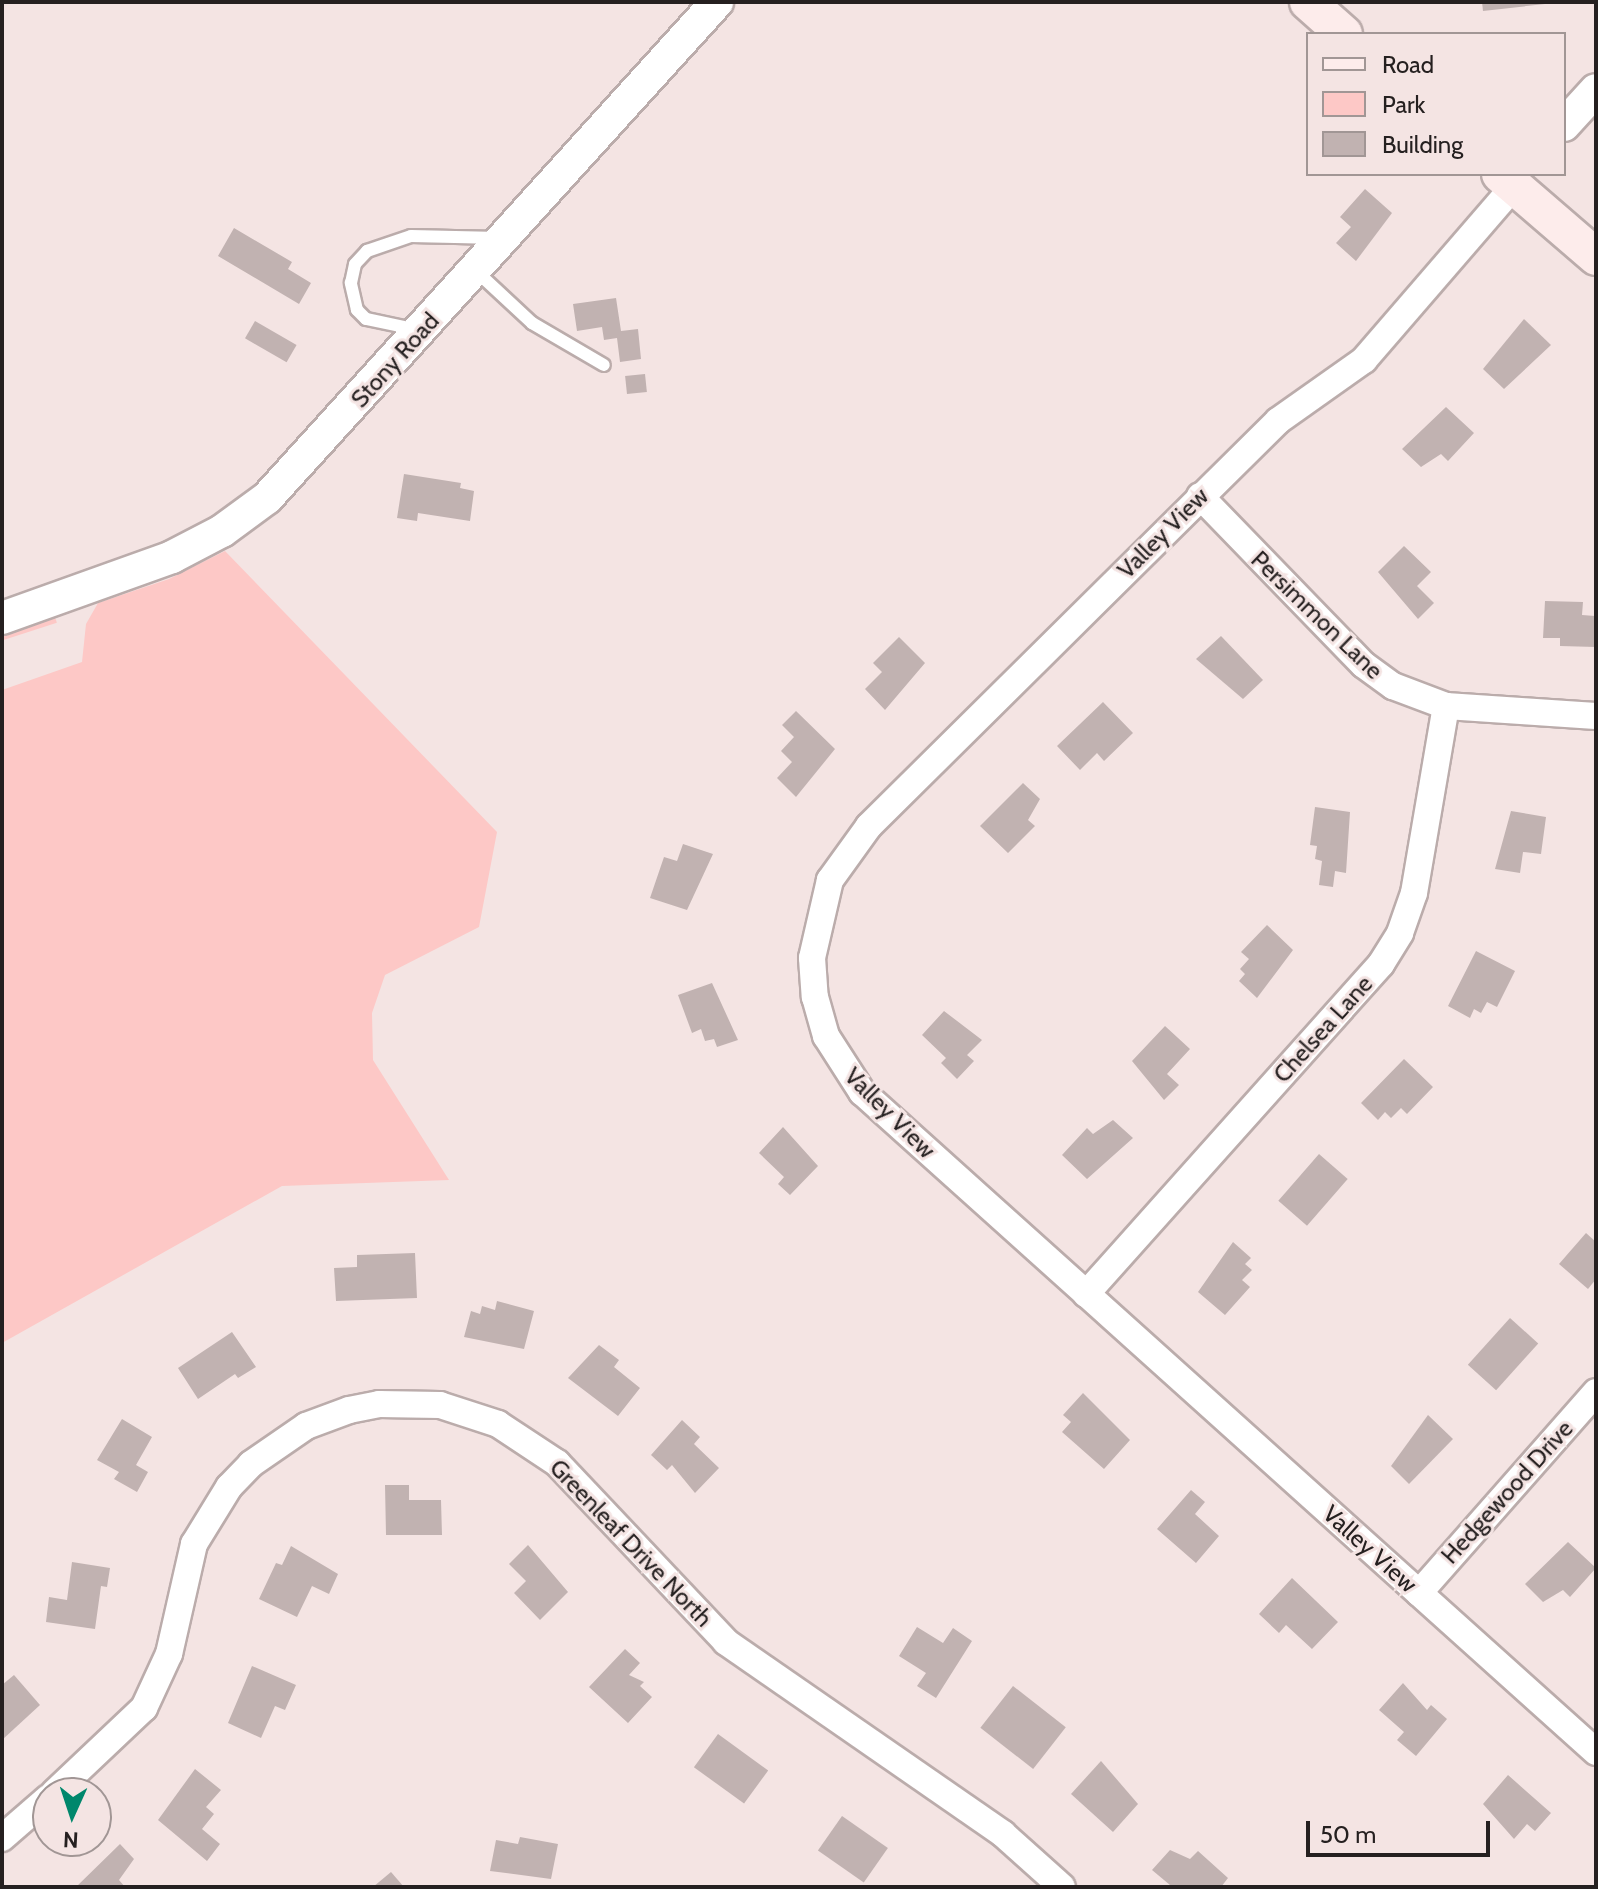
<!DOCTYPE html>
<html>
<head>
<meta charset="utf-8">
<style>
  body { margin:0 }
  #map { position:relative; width:1598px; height:1889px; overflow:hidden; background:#f4e4e3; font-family:Cabin,sans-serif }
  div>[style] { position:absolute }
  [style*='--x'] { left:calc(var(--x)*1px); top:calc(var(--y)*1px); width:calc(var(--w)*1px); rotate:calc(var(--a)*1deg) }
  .green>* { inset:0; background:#fdc8c6; transform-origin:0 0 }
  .building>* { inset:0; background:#c1b2b1; transform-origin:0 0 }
  .roads { filter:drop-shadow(2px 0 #bbacab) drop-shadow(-2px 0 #bbacab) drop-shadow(0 2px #bbacab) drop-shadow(0 -2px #bbacab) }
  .service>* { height:12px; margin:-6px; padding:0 6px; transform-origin:6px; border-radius:6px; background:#fff }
  .minor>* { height:26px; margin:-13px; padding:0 13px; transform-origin:13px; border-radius:13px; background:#fff }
  .tertiary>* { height:32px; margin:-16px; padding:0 16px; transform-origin:16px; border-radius:16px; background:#fff }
  .secondary>* { height:36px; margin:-18px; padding:0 18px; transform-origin:18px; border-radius:18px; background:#fdeceb }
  span { translate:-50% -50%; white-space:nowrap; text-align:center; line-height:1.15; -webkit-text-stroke:6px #f4e4e3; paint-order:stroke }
  .street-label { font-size:24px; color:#252020 }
  .frame { position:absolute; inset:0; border:4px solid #252020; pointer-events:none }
  .legend { position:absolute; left:1306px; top:32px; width:260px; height:144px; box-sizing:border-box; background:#f4e4e3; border:2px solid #a19695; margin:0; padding:10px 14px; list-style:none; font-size:24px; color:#252020 }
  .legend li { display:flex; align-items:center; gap:16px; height:40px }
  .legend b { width:40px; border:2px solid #a19695 }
  .north { position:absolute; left:32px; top:1777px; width:80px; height:80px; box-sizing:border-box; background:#f4e4e3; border:2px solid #a19695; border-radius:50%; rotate:183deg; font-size:22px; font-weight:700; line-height:32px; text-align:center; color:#252020 }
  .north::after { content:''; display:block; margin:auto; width:28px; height:36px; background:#00876c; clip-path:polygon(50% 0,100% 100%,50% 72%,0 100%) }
  .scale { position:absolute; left:1306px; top:1821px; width:184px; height:36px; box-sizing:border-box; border:4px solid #252020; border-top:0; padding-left:10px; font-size:24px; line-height:28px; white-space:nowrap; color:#252020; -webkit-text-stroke:6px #f4e4e3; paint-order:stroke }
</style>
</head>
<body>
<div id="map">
  <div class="green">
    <i style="clip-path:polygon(225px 551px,497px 832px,479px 927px,385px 975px,372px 1013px,373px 1060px,449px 1180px,282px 1186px,2px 1343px,2px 690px,82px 662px,86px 624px,98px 603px,169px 579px)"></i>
    <i style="left:55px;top:617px;width:6px;height:56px;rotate:72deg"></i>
  </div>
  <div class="building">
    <i style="clip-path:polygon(1482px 2px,1545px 2px,1545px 4px,1483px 11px)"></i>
    <i style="clip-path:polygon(1365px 189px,1392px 213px,1356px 261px,1336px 243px,1351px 227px,1340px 217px)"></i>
    <i style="clip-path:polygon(234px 228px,292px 262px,288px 269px,311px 283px,299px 304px,218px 256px)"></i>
    <i style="clip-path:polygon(616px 298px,621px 331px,638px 329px,641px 359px,620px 362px,617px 338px,604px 340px,602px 327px,577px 331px,573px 304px)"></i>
    <i style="clip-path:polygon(1524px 319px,1551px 345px,1504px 389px,1483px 369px)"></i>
    <i style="left:255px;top:321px;width:48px;height:20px;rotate:30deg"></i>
    <i style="left:645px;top:374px;width:18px;height:20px;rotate:84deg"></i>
    <i style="clip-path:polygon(1446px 407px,1474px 433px,1448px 461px,1441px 454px,1421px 467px,1402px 449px)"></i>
    <i style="clip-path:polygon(404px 474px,461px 483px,460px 488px,474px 491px,470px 521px,418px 513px,417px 521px,397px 518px)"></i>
    <i style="clip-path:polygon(1404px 546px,1431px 572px,1417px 586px,1434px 603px,1418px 619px,1378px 572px)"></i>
    <i style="clip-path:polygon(1545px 601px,1583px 602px,1582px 615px,1595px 616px,1596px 647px,1560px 646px,1560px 638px,1543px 638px)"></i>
    <i style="clip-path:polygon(1221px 636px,1263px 680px,1243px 699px,1196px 659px)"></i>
    <i style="clip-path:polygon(899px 637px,925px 663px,885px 710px,865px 689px,882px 672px,873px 663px)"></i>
    <i style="clip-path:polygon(1103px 702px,1133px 733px,1104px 761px,1097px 753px,1080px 770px,1057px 746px)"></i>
    <i style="clip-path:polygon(796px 711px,835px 749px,796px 797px,777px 778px,792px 762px,781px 751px,794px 737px,782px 725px)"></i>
    <i style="clip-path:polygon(1023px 783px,1040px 799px,1028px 820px,1035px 826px,1008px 853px,980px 826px)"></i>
    <i style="clip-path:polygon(1315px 807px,1350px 812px,1346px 873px,1335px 871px,1333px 887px,1319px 885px,1322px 861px,1315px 859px,1317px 846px,1310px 845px)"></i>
    <i style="clip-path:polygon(1511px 811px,1546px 817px,1541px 854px,1523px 852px,1520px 873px,1495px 869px)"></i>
    <i style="clip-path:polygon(683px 844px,713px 854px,687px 910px,650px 898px,664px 857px,677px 861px)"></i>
    <i style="clip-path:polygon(1267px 925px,1293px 950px,1257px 998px,1239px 981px,1245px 974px,1240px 969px,1249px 959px,1241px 952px)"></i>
    <i style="clip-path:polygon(1476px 951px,1515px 971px,1497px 1007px,1487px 1002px,1481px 1013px,1474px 1009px,1470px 1018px,1448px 1006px)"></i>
    <i style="clip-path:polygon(712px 983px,738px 1040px,717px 1047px,714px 1039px,705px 1041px,701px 1029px,692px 1033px,678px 995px)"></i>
    <i style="clip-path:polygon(944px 1011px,982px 1040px,967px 1055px,974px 1061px,957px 1079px,941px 1063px,946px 1058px,922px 1035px)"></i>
    <i style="clip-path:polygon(1165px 1026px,1190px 1049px,1167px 1074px,1179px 1085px,1164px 1100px,1132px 1061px)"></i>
    <i style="clip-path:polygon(1404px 1059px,1433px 1087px,1407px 1114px,1401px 1108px,1391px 1118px,1385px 1112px,1378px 1120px,1361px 1103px)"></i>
    <i style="clip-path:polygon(1113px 1120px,1133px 1138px,1087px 1179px,1062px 1155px,1087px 1128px,1093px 1134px)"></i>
    <i style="clip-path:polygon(783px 1127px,818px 1166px,790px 1195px,778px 1184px,784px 1177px,759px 1153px)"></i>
    <i style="left:1319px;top:1154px;width:38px;height:62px;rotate:41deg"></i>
    <i style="clip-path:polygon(1586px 1233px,1596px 1242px,1596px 1279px,1588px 1289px,1559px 1264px)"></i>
    <i style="clip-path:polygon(1233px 1242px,1251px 1258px,1245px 1264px,1252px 1270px,1242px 1280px,1250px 1287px,1225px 1315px,1198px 1292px)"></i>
    <i style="clip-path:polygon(415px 1253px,417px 1298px,336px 1301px,334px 1268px,357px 1267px,357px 1255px)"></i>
    <i style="clip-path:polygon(497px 1301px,534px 1311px,524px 1349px,464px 1337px,471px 1311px,480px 1314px,482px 1306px,495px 1310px)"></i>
    <i style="left:1510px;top:1318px;width:38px;height:63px;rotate:42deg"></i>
    <i style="clip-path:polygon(232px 1332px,256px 1367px,238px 1378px,235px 1374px,198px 1399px,178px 1368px)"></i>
    <i style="clip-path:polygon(599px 1345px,619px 1360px,614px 1367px,640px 1388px,618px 1416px,568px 1378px)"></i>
    <i style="clip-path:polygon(1083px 1393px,1130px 1440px,1104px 1469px,1062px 1432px,1071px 1422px,1063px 1415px)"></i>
    <i style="clip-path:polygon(1428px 1415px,1453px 1439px,1409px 1484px,1391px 1466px)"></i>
    <i style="clip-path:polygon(122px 1419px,152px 1437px,136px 1465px,148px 1472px,137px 1492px,114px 1479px,119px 1472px,97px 1460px)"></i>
    <i style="clip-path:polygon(682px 1420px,700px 1437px,694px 1444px,719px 1468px,695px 1493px,672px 1465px,667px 1470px,651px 1455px)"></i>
    <i style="clip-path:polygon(385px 1485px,409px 1485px,409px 1500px,441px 1500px,442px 1535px,386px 1535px)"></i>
    <i style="clip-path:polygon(1191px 1490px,1205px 1502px,1195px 1514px,1219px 1536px,1196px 1563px,1157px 1529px)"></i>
    <i style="clip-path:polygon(1568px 1542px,1596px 1568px,1570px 1597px,1563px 1590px,1543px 1602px,1525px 1584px)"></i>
    <i style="clip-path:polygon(528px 1545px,568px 1592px,540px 1620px,514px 1593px,526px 1581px,509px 1564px)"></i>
    <i style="clip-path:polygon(291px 1546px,338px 1574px,329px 1594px,312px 1586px,297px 1617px,259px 1599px,276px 1563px,282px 1565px)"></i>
    <i style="clip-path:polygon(72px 1562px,110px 1568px,107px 1587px,101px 1586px,95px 1629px,46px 1622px,49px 1597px,67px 1600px)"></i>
    <i style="clip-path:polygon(1292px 1578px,1338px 1622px,1312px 1649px,1286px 1625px,1279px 1633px,1259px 1614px)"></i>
    <i style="clip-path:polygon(917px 1627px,943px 1643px,953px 1628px,972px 1641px,936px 1698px,917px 1686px,926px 1673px,899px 1656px)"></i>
    <i style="clip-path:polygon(625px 1649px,640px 1663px,629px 1675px,644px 1682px,640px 1686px,652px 1697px,628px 1723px,589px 1687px)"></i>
    <i style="clip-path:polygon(252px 1666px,296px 1685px,285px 1710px,275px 1706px,261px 1738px,228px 1723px)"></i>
    <i style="clip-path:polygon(14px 1675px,40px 1705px,2px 1740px,2px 1685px)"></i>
    <i style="clip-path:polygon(1403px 1683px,1427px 1710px,1431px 1705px,1447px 1719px,1416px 1756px,1397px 1740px,1404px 1732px,1379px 1710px)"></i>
    <i style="left:1013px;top:1686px;width:67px;height:53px;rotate:38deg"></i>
    <i style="left:718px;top:1734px;width:62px;height:41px;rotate:36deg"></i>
    <i style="clip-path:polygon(1101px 1761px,1138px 1804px,1113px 1832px,1071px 1794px)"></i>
    <i style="clip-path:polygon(195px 1769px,221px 1790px,206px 1807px,214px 1814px,202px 1829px,220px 1844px,207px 1861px,158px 1820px)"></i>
    <i style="clip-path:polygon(1508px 1775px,1551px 1813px,1535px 1831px,1527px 1824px,1514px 1839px,1483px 1804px)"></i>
    <i style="left:842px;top:1816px;width:56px;height:42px;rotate:35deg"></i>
    <i style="clip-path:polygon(520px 1837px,558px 1844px,551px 1879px,490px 1871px,496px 1840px,518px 1844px)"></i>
    <i style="clip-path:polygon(120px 1844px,134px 1859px,119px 1880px,125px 1887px,76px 1887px)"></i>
    <i style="clip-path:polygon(1170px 1850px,1190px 1859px,1198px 1851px,1228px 1878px,1221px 1887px,1170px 1885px,1152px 1870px)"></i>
    <i style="clip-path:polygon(391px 1872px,404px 1887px,373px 1887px)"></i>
  </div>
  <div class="roads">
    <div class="service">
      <i style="--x:475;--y:270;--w:78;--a:42.9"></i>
      <i style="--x:532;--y:323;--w:83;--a:30.3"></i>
      <i style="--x:414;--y:329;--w:49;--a:-168.2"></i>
      <i style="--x:366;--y:319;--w:13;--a:-135"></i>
      <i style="--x:357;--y:310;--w:28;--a:-103"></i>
      <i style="--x:351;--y:283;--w:19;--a:-78"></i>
      <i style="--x:355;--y:264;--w:18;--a:-47"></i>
      <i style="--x:367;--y:251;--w:46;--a:-18.8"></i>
      <i style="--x:411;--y:236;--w:88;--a:1.3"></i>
    </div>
    <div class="minor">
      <i style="--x:1514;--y:186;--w:230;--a:130.8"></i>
      <i style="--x:1364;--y:360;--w:105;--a:144.7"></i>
      <i style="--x:1278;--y:421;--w:576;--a:135.28"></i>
      <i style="--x:869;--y:826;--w:67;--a:125.8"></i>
      <i style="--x:830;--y:880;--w:80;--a:103"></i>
      <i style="--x:812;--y:958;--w:39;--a:86"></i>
      <i style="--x:815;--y:997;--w:41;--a:74.2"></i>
      <i style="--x:826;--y:1036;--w:67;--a:57.3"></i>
      <i style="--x:862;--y:1092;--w:987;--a:41.96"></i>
      <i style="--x:1200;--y:496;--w:235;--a:45.9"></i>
      <i style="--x:1364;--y:665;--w:36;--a:36"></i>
      <i style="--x:1393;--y:686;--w:57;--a:20.7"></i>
      <i style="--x:1446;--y:706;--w:150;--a:3.8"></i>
      <i style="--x:1086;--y:1294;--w:443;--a:-48.2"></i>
      <i style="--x:1381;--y:964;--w:36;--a:-58"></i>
      <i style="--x:1400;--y:933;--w:42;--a:-70.7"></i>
      <i style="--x:1414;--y:893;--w:190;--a:-80.3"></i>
      <i style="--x:1419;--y:1593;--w:268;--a:-48.6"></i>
      <i style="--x:54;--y:1793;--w:124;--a:-43.4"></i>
      <i style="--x:144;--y:1708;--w:60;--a:-65.2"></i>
      <i style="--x:169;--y:1654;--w:113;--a:-77.2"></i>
      <i style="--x:194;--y:1544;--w:67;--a:-58.4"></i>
      <i style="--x:229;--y:1487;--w:32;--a:-46"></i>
      <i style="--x:251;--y:1464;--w:67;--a:-34.6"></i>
      <i style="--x:306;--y:1426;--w:46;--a:-20.4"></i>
      <i style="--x:349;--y:1410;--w:31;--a:-11"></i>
      <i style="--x:379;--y:1404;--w:61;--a:0.9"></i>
      <i style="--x:440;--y:1405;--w:61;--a:18.1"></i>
      <i style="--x:498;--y:1424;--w:71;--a:33.5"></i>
      <i style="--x:557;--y:1463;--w:246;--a:46.6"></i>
      <i style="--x:726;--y:1642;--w:337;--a:34.7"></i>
      <i style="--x:1003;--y:1834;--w:79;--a:41.9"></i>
      <i style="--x:2;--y:1838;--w:61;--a:-41"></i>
    </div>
    <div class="tertiary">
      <i style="--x:1564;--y:125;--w:47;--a:-47.6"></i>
      <i style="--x:2;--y:618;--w:181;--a:-19.7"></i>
      <i style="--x:172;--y:557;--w:56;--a:-27.5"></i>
      <i style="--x:222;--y:531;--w:56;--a:-36.3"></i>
      <i style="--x:267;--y:498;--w:670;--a:-47.78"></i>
    </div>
    <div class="secondary">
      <i style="--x:1308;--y:2;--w:48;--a:41.6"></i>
      <i style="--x:1500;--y:174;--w:127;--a:40.8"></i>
    </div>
  </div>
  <div class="street-label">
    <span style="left:395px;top:360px;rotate:-48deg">Stony Road</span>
    <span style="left:1163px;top:533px;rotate:-45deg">Valley View</span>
    <span style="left:1317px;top:615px;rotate:44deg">Persimmon Lane</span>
    <span style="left:1323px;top:1029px;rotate:-48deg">Chelsea Lane</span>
    <span style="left:890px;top:1113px;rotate:45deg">Valley View</span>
    <span style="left:1507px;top:1492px;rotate:-48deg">Hedgewood Drive</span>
    <span style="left:631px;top:1543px;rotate:46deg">Greenleaf Drive North</span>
    <span style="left:1370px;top:1549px;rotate:42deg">Valley View</span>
  </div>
  <div class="frame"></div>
  <ul class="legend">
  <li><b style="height:10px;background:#fdeceb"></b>Road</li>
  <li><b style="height:22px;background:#fdc8c6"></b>Park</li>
  <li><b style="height:22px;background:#c1b2b1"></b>Building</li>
  </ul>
  <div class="north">N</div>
  <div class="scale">50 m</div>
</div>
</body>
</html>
